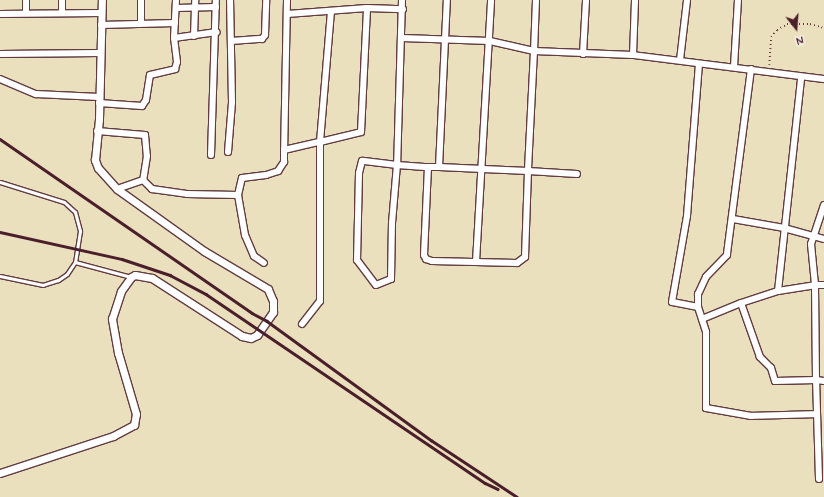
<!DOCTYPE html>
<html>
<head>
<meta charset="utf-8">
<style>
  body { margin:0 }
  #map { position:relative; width:824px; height:497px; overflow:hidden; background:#ebe0be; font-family:Mynerve,sans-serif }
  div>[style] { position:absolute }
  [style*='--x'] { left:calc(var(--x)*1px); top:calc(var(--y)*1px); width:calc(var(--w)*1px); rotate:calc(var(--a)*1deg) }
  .path>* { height:1.5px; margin-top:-0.75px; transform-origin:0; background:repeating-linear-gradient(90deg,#623c41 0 1px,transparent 0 4px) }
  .roads { filter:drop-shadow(1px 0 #623c41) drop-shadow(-1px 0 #623c41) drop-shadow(0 1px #623c41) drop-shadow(0 -1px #623c41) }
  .service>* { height:3px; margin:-1.5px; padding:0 1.5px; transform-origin:1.5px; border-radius:1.5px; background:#fff }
  .minor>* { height:6px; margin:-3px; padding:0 3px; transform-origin:3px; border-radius:3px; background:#fff }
  .tertiary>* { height:7px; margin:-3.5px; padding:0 3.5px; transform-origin:3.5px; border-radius:3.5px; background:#fff }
  .rail>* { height:2.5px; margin:-1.25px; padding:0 1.25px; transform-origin:1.25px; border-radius:1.25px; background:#4a1f2b }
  span { translate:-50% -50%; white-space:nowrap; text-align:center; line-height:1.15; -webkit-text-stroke:4px #f7f3e8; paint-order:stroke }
  .north { position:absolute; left:776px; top:8px; width:40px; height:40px; -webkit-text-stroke:3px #f7f3e8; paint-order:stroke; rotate:163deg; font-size:11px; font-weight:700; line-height:16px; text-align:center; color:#4a1f2b }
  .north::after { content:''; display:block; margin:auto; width:14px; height:18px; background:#4a1f2b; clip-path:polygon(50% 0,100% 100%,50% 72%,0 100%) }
</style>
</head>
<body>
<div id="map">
  <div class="path">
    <i style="--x:769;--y:65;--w:28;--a:-86"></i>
    <i style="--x:771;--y:37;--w:9;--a:-49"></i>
    <i style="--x:777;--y:30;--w:12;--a:-31"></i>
    <i style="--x:787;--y:24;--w:23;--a:0"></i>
    <i style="--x:810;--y:24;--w:15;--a:16"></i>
  </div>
  <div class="roads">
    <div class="service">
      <i style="--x:0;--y:182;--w:67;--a:17.4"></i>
      <i style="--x:64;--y:202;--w:15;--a:42"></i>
      <i style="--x:75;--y:212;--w:20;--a:75"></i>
      <i style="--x:80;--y:231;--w:31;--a:99"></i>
      <i style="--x:75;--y:262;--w:14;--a:124"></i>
      <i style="--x:67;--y:274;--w:11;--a:146"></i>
      <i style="--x:58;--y:280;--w:16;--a:162"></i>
      <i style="--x:43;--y:285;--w:44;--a:-168.2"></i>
      <i style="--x:75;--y:262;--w:58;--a:15"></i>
    </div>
    <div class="minor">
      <i style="--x:26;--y:0;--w:13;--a:90"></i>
      <i style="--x:62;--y:0;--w:12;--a:90"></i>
      <i style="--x:141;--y:0;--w:23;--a:90"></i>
      <i style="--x:287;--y:0;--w:150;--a:91.1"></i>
      <i style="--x:284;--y:150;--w:37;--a:-13"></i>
      <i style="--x:320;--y:142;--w:131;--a:-85.2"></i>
      <i style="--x:402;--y:0;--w:165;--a:91.7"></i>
      <i style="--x:397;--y:165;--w:35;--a:-173"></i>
      <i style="--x:362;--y:161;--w:12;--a:104"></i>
      <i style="--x:359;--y:173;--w:87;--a:91.3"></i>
      <i style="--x:357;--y:260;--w:31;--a:53"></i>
      <i style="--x:376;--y:285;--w:16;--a:-22"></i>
      <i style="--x:391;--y:279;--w:56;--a:-89"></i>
      <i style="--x:392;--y:223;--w:58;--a:-85.1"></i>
      <i style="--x:397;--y:165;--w:31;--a:4"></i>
      <i style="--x:536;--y:0;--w:51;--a:92.2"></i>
      <i style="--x:534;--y:51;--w:120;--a:92.9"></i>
      <i style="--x:528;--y:171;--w:86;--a:92"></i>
      <i style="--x:525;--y:257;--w:10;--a:143"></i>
      <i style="--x:517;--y:263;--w:85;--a:-178.7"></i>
      <i style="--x:432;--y:261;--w:6;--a:-162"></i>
      <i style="--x:426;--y:259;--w:4;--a:-117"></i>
      <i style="--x:424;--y:255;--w:88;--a:-87.4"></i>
      <i style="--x:428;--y:167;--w:11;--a:0"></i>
      <i style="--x:439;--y:167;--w:44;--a:2.6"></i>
      <i style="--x:483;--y:169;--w:45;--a:2.5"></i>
      <i style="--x:528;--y:171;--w:49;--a:3.5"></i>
      <i style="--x:176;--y:8;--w:40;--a:-1.4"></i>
      <i style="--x:0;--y:14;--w:101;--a:-0.6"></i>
      <i style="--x:287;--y:14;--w:80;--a:-4.3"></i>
      <i style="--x:367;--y:8;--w:36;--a:2"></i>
      <i style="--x:101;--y:25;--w:74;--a:-1.5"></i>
      <i style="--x:194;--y:36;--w:36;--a:-88"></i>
      <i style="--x:174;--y:38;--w:43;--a:-7.9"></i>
      <i style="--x:402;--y:38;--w:88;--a:2"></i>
      <i style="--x:490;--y:41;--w:45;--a:12.8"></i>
      <i style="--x:534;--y:51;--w:99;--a:2.3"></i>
      <i style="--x:633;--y:55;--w:193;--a:7.2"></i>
      <i style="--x:231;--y:41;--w:31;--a:-4"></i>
      <i style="--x:262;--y:39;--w:5;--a:-53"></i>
      <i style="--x:265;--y:35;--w:35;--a:-88"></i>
      <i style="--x:0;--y:54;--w:100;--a:-0.6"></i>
      <i style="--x:583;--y:54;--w:54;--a:-86.8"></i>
      <i style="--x:633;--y:55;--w:55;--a:-87.9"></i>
      <i style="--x:680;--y:60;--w:60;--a:-83.3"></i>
      <i style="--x:734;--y:67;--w:67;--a:-86.6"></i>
      <i style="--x:751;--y:69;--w:188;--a:97.4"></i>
      <i style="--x:727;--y:255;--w:30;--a:134"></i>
      <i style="--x:706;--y:277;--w:19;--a:115"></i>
      <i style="--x:698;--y:294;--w:13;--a:90"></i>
      <i style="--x:698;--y:307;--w:26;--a:72"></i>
      <i style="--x:706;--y:332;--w:76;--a:90"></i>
      <i style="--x:706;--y:408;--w:46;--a:10.1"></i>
      <i style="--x:751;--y:416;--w:66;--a:-1.7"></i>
      <i style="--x:0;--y:79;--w:39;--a:23"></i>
      <i style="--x:36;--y:94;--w:63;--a:2.7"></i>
      <i style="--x:99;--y:103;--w:43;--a:4"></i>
      <i style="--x:142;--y:106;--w:7;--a:-56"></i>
      <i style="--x:146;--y:100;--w:25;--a:-81"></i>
      <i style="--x:150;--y:75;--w:26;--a:-13"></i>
      <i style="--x:175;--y:69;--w:7;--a:-74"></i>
      <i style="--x:177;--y:62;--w:24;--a:-97"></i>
      <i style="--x:174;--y:38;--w:38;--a:-87"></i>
      <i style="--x:97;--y:131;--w:48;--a:4.8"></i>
      <i style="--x:145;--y:135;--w:21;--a:85"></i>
      <i style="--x:147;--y:156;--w:24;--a:99"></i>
      <i style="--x:143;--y:180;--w:13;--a:45"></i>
      <i style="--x:152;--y:189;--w:35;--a:8"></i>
      <i style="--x:187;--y:194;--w:51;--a:1.1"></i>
      <i style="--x:238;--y:195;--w:41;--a:80.1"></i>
      <i style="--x:245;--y:235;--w:23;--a:67"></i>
      <i style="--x:254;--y:256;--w:12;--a:35"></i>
      <i style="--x:228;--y:152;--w:50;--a:-85.4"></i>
      <i style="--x:232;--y:102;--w:102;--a:-91.1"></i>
      <i style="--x:211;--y:155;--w:155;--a:-88.2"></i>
      <i style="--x:439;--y:167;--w:167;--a:-87.3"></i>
      <i style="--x:117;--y:189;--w:28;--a:-19"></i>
      <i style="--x:238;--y:195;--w:17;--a:-77"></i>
      <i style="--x:242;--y:178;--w:24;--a:-7"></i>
      <i style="--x:266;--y:175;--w:13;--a:-18"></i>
      <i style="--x:278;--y:171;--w:11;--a:-56"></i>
      <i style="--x:284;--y:162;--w:12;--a:-90"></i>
      <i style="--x:824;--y:205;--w:41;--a:108.4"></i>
      <i style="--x:811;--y:244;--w:41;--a:84.4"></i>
      <i style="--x:815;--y:285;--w:9;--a:0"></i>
      <i style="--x:733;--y:219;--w:52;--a:10"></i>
      <i style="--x:784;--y:228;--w:41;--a:15.4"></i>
      <i style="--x:476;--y:262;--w:262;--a:-86.7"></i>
      <i style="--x:815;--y:285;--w:95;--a:89.4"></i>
      <i style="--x:816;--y:380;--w:41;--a:178.6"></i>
      <i style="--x:775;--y:381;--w:14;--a:-107"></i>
      <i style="--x:771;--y:368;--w:16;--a:-135"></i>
      <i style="--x:760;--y:357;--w:57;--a:-109.4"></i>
      <i style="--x:741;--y:303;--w:39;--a:-18"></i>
      <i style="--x:778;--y:291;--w:37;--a:-9"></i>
      <i style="--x:778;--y:291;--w:214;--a:-83.8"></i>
      <i style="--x:698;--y:307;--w:26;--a:-169"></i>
      <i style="--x:672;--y:302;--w:87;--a:-80.1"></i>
      <i style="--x:687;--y:216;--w:151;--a:-85.5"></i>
      <i style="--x:702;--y:319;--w:42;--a:-22.3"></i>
      <i style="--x:302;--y:324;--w:29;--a:-52"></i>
      <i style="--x:320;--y:301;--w:159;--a:-90"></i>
      <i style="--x:320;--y:142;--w:42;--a:-13.7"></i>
      <i style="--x:361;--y:132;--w:124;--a:-87.2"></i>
      <i style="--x:819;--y:479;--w:99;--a:-91.7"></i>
      <i style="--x:816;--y:380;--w:8;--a:7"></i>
    </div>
    <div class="tertiary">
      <i style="--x:0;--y:473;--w:119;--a:-18.1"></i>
      <i style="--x:113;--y:436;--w:24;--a:-28"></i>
      <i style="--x:134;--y:425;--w:11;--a:-80"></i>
      <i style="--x:136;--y:414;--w:64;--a:-106.4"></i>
      <i style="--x:118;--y:353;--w:35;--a:-100"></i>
      <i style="--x:112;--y:319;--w:29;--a:-72"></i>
      <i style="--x:121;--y:291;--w:17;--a:-54"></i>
      <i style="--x:131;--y:277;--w:4;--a:-27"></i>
      <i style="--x:135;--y:275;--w:17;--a:10"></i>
      <i style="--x:152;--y:278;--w:107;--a:32.8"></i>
      <i style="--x:242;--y:336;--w:9;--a:13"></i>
      <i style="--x:251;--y:338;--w:7;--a:-27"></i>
      <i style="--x:257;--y:335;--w:28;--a:-55"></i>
      <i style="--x:273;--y:312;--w:11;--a:-90"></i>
      <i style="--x:273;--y:301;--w:13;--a:-113"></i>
      <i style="--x:268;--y:289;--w:74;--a:-149.3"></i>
      <i style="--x:204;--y:251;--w:107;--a:-144.5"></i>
      <i style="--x:117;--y:189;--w:28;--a:-132"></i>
      <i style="--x:98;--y:168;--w:9;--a:-111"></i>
      <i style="--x:95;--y:160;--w:41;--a:-84.4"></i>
      <i style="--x:99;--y:119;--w:119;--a:-88.6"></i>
    </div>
  </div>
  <div class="rail">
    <i style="--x:0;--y:139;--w:306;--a:34.6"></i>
    <i style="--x:252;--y:313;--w:17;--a:28"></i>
    <i style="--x:267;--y:321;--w:203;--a:36"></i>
    <i style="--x:431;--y:440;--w:103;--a:33.5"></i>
    <i style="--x:0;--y:232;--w:125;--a:12.5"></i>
    <i style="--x:122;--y:259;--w:51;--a:18.4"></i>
    <i style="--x:170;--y:275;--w:41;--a:27.8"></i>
    <i style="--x:206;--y:294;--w:337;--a:34.1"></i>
    <i style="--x:485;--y:483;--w:14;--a:25"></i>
  </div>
  <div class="north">N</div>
</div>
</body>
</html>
